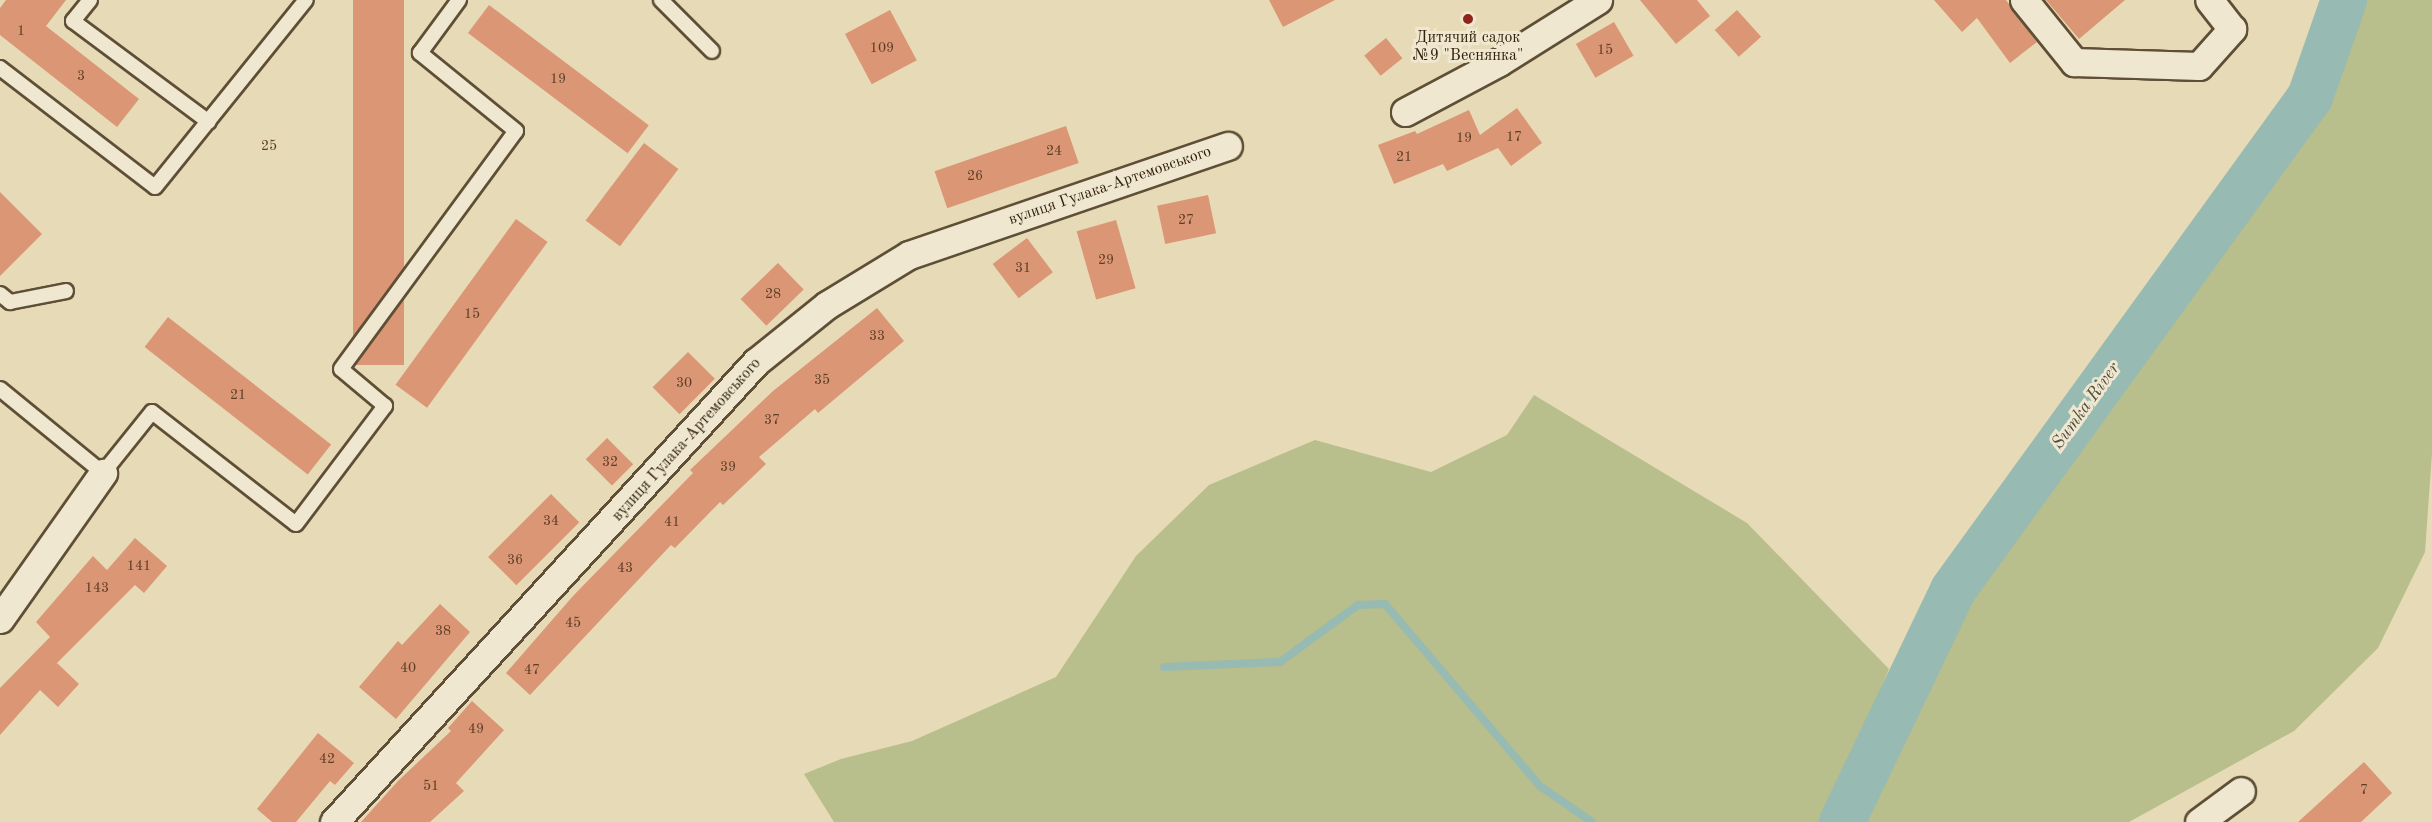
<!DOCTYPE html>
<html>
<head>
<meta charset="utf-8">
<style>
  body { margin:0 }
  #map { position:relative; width:2432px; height:822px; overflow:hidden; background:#e7dab6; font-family:"Old Standard TT",serif }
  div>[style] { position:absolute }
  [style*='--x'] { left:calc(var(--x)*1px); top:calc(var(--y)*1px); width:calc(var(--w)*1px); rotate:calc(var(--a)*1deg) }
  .green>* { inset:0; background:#b8be8c }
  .stream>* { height:8px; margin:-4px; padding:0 4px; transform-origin:4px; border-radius:4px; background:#97bab2 }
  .river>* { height:46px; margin:-23px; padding:0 23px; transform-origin:23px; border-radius:23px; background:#97bab2 }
  .building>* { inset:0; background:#db9675; transform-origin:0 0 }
  .roads { filter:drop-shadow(2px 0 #5e4f36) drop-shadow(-2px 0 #5e4f36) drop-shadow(0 2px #5e4f36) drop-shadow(0 -2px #5e4f36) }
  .service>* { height:14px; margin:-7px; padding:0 7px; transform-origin:7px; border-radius:7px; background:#efe7d0 }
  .minor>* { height:27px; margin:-13.5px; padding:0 13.5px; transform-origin:13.5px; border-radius:13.5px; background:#efe7d0 }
  .dots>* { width:16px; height:16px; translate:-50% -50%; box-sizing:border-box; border:3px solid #efe7d0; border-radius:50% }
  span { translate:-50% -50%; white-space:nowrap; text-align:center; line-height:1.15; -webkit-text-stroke:6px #efe7d0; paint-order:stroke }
  .number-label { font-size:14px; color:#5c3e26 }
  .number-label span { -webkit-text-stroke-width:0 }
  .poi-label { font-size:16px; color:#31210b }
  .street-label { font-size:16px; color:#31210b }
  .water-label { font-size:18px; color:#504f3d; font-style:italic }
</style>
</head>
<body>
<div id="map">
  <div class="green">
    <i style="clip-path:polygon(2358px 0,2432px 0,2432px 453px,2425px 552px,2378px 648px,2294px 731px,2129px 822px,1842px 822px,1953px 590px,2310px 97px)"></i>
    <i style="clip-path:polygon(1534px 395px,1747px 523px,1889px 669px,1825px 822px,834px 822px,804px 774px,841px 759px,912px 741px,1056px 677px,1136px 556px,1209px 485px,1315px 440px,1431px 472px,1507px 435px)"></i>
  </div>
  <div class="stream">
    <i style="--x:1164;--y:667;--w:116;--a:-2.5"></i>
    <i style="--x:1280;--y:662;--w:97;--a:-36.2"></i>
    <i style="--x:1358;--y:605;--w:27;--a:-2"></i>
    <i style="--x:1385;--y:604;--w:239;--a:49.6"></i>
    <i style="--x:1540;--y:786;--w:63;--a:34.7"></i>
  </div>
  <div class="river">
    <i style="--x:1842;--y:822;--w:257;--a:-64.4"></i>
    <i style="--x:1953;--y:590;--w:609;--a:-54.09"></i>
    <i style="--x:2310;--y:97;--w:103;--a:-70.7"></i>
  </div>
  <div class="building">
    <i style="clip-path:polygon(6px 0,66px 0,46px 26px,139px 99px,117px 127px,0 35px,0 8px)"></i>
    <i style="left:353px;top:0;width:51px;height:365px"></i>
    <i style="clip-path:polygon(1269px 0,1335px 0,1283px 27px)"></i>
    <i style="clip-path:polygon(1640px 0,1697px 0,1710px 16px,1676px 44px)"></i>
    <i style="clip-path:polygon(1934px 0,2006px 0,2037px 42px,2010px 63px,1977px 18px,1962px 32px)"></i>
    <i style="clip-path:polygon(2046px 0,2125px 0,2079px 39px)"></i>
    <i style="left:489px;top:5px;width:200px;height:35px;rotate:37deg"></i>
    <i style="left:890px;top:10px;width:57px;height:51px;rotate:62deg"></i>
    <i style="left:1737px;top:10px;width:36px;height:30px;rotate:48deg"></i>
    <i style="left:1614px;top:22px;width:39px;height:44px;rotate:60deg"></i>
    <i style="left:1386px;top:38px;width:26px;height:28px;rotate:51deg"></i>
    <i style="clip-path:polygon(1517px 108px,1542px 143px,1511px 166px,1498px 148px,1447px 171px,1443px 164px,1394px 184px,1378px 145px,1415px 131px,1417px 134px,1469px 110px,1480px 135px)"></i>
    <i style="left:1066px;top:126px;width:39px;height:139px;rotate:71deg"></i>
    <i style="left:644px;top:143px;width:43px;height:97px;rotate:37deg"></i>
    <i style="clip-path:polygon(0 192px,42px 234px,0 276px)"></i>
    <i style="left:1208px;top:195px;width:39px;height:52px;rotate:78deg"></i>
    <i style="left:516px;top:219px;width:39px;height:205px;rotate:36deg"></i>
    <i style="left:1116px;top:220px;width:71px;height:41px;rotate:74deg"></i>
    <i style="left:1027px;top:238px;width:43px;height:43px;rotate:53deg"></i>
    <i style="left:778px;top:263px;width:37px;height:52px;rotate:46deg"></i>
    <i style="clip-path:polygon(877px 308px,904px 341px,818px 413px,815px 409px,759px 457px,766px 464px,723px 505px,720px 502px,675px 548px,671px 545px,530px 695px,506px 673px,573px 596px,693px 473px,690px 470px,773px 391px)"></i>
    <i style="left:168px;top:317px;width:207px;height:38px;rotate:38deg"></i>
    <i style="left:688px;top:352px;width:38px;height:50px;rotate:45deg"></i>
    <i style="left:607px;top:438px;width:37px;height:30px;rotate:45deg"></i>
    <i style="left:551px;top:494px;width:40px;height:89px;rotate:45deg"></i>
    <i style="clip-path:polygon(135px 538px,167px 566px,144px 593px,135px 585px,57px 663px,79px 684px,58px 707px,40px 690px,0 735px,0 688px,50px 637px,36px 622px,93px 556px,107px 570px)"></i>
    <i style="clip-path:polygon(440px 604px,470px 632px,396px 719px,359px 687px,398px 641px,402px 645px)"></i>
    <i style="clip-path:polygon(472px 701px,504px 730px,456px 783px,464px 791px,430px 822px,361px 822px,398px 781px,451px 731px,448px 728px)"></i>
    <i style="clip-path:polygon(318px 733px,354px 763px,335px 785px,330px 781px,296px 822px,272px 822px,257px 809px)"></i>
    <i style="clip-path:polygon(2364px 762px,2392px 793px,2361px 822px,2298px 822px)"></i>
  </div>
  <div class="roads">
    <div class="service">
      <i style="--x:90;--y:0;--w:27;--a:129"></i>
      <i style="--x:73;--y:21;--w:169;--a:36.6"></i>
      <i style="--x:661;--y:0;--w:72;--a:45"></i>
      <i style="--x:0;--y:68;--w:195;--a:37.5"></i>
      <i style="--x:155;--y:187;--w:240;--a:-51.1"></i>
      <i style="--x:0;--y:294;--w:13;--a:39"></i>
      <i style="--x:10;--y:302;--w:57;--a:-11.1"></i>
      <i style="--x:0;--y:389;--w:133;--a:39.2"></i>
      <i style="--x:103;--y:473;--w:78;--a:-51.2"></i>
      <i style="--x:152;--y:412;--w:182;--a:37.9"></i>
      <i style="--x:296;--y:524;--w:148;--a:-53"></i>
      <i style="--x:385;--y:406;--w:57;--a:-139.9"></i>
      <i style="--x:341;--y:369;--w:295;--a:-53.7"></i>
      <i style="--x:516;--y:131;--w:124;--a:-140.9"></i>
      <i style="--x:420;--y:53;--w:66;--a:-53.7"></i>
    </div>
    <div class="minor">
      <i style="--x:2024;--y:0;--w:80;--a:51.1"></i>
      <i style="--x:2074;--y:62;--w:125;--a:1.8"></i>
      <i style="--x:2199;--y:66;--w:50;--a:-48.3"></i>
      <i style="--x:2232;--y:29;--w:37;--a:-128"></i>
      <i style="--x:1405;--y:112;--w:106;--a:-28"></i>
      <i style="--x:1499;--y:62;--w:117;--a:-32.1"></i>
      <i style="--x:0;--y:619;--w:179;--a:-54.8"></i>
      <i style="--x:334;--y:822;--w:624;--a:-47.47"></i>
      <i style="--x:756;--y:362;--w:91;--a:-38.8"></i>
      <i style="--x:827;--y:305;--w:96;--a:-31.4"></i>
      <i style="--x:909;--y:255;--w:337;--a:-18.9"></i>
      <i style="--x:2199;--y:822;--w:52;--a:-36.4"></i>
    </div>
  </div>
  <div class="dots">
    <i style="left:1468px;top:19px;background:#8f2418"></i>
  </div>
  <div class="number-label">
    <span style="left:21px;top:31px">1</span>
    <span style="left:882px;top:48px">109</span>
    <span style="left:1605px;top:50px">15</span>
    <span style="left:81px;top:76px">3</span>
    <span style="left:558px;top:79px">19</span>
    <span style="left:1514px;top:137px">17</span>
    <span style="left:1464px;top:138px">19</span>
    <span style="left:269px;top:146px">25</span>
    <span style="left:1054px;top:151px">24</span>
    <span style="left:1404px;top:157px">21</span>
    <span style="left:975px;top:176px">26</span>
    <span style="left:1186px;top:220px">27</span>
    <span style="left:1106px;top:260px">29</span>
    <span style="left:1023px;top:268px">31</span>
    <span style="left:773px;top:294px">28</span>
    <span style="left:472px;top:314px">15</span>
    <span style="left:877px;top:336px">33</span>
    <span style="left:822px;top:380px">35</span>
    <span style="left:684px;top:383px">30</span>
    <span style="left:238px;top:395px">21</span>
    <span style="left:772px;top:420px">37</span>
    <span style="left:610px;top:462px">32</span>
    <span style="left:728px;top:467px">39</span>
    <span style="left:551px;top:521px">34</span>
    <span style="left:672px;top:522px">41</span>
    <span style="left:515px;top:560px">36</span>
    <span style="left:139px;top:566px">141</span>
    <span style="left:625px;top:568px">43</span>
    <span style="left:97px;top:588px">143</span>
    <span style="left:573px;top:623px">45</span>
    <span style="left:443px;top:631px">38</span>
    <span style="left:408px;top:668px">40</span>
    <span style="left:532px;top:670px">47</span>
    <span style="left:476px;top:729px">49</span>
    <span style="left:327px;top:759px">42</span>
    <span style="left:431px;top:786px">51</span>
    <span style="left:2364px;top:790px">7</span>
  </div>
  <div class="poi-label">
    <span style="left:1468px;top:47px">Дитячий садок<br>№9 "Веснянка"</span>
  </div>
  <div class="street-label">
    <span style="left:1110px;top:186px;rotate:-19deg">вулиця Гулака-Артемовського</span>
    <span style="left:687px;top:440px;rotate:-48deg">вулиця Гулака-Артемовського</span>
  </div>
  <div class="water-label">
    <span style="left:2086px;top:406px;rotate:-54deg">Sumka River</span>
  </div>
</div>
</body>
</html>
